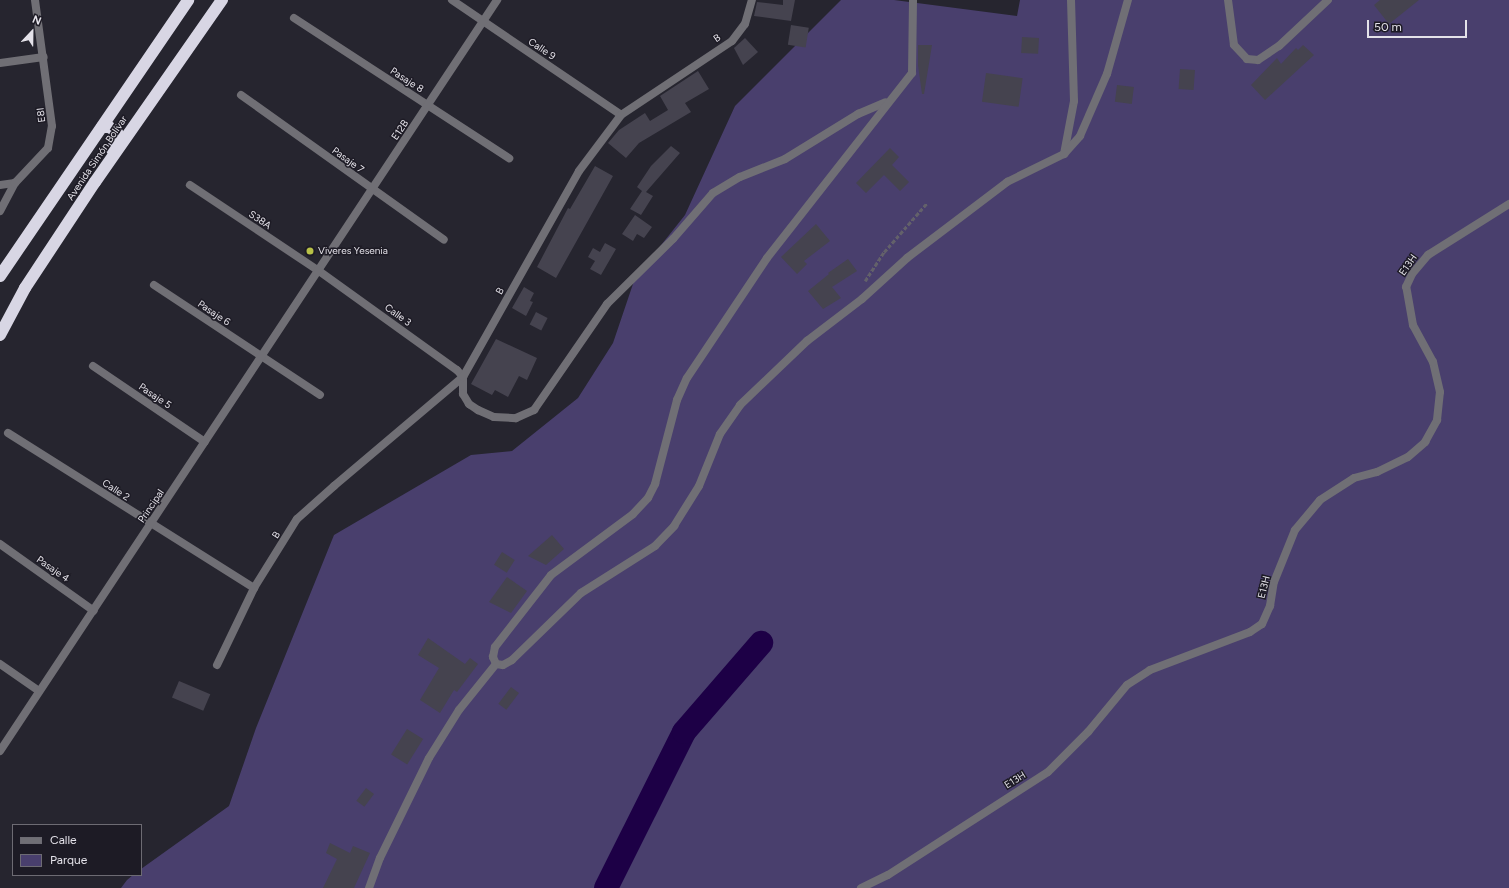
<!DOCTYPE html>
<html>
<head>
<meta charset="utf-8">
<style>
  body { margin:0 }
  #map { position:relative; width:1509px; height:888px; overflow:hidden; background:#26252f; font-family:Figtree,sans-serif }
  div>[style] { position:absolute }
  [style*='--x'] { left:calc(var(--x)*1px); top:calc(var(--y)*1px); width:calc(var(--w)*1px); rotate:calc(var(--a)*1deg) }
  .green>* { inset:0; background:#493f6d }
  .river>* { height:24px; margin:-12px; padding:0 12px; transform-origin:12px; border-radius:12px; background:#1d0046 }
  .building>* { inset:0; background:#45434f; transform-origin:0 0 }
  .path>* { height:2.5px; margin-top:-1.25px; transform-origin:0; background:repeating-linear-gradient(90deg,#63616a 0 4px,transparent 0 6px) }
  .street>* { height:8px; margin:-4px; padding:0 4px; transform-origin:4px; border-radius:4px; background:#706f75 }
  .highway>* { height:12px; margin:-6px; padding:0 6px; transform-origin:6px; border-radius:6px; background:#d8d6e4 }
  .dots>* { width:11px; height:11px; translate:-50% -50%; box-sizing:border-box; border:2px solid #1d1b25; border-radius:50% }
  span { translate:-50% -50%; white-space:nowrap; text-align:center; line-height:1.15; -webkit-text-stroke:3px #1d1b25; paint-order:stroke }
  .street-label { font-size:10px; color:#e4e2e9 }
  .poi-label { font-size:10px; color:#e4e2e9 }
  .left { translate:0 -50%; text-align:left }
  .legend { position:absolute; left:12px; top:824px; width:130px; height:52px; box-sizing:border-box; background:#1d1b25; border:1px solid #6d6b73; margin:0; padding:5px 7px; list-style:none; font-size:12px; color:#e4e2e9 }
  .legend li { display:flex; align-items:center; gap:8px; height:20px }
  .legend b { width:20px; border:1px solid #6d6b73 }
  .north { position:absolute; left:12px; top:12px; width:40px; height:40px; -webkit-text-stroke:3px #1d1b25; paint-order:stroke; rotate:22deg; font-size:11px; font-weight:700; line-height:16px; text-align:center; color:#e4e2e9 }
  .north::after { content:''; display:block; margin:auto; width:14px; height:18px; background:#e4e2e9; clip-path:polygon(50% 0,100% 100%,50% 72%,0 100%) }
  .scale { position:absolute; left:1367px; top:20px; width:100px; height:18px; box-sizing:border-box; border:2px solid #e4e2e9; border-top:0; padding-left:5px; font-size:12px; line-height:14px; white-space:nowrap; color:#e4e2e9; -webkit-text-stroke:3px #1d1b25; paint-order:stroke }
</style>
</head>
<body>
<div id="map">
  <div class="green">
    <i style="clip-path:polygon(841px 0,894px 0,1017px 16px,1020px 0,1509px 0,1509px 888px,121px 888px,127px 880px,133px 875px,141px 875px,141px 869px,229px 806px,256px 728px,334px 535px,471px 455px,512px 451px,578px 398px,613px 343px,635px 278px,685px 215px,735px 106px)"></i>
  </div>
  <div class="river">
    <i style="--x:606;--y:888;--w:174;--a:-63.4"></i>
    <i style="--x:684;--y:732;--w:118;--a:-49.1"></i>
  </div>
  <div class="building">
    <i style="clip-path:polygon(783px 0,795px 0,791px 21px,754px 16px,757px 2px,783px 5px)"></i>
    <i style="clip-path:polygon(1380px 0,1419px 0,1389px 24px,1374px 5px)"></i>
    <i style="left:791px;top:25px;width:18px;height:20px;rotate:9deg"></i>
    <i style="left:1022px;top:37px;width:17px;height:16px;rotate:3deg"></i>
    <i style="clip-path:polygon(745px 38px,758px 52px,743px 65px,734px 48px)"></i>
    <i style="clip-path:polygon(918px 45px,932px 45px,924px 94px,922px 94px,918px 65px)"></i>
    <i style="clip-path:polygon(1303px 45px,1314px 55px,1265px 100px,1251px 85px,1277px 58px,1281px 64px,1296px 48px,1298px 50px)"></i>
    <i style="left:1180px;top:69px;width:15px;height:20px;rotate:4deg"></i>
    <i style="clip-path:polygon(698px 71px,709px 89px,685px 103px,691px 112px,639px 143px,626px 158px,608px 143px,619px 130px,645px 113px,650px 121px,668px 110px,660px 96px)"></i>
    <i style="left:986px;top:73px;width:37px;height:29px;rotate:8deg"></i>
    <i style="left:1117px;top:85px;width:17px;height:17px;rotate:7deg"></i>
    <i style="clip-path:polygon(671px 146px,680px 153px,646px 192px,653px 196px,641px 215px,630px 209px,642px 191px,637px 187px,651px 166px)"></i>
    <i style="clip-path:polygon(890px 148px,899px 157px,892px 165px,909px 182px,900px 191px,884px 175px,866px 193px,856px 183px)"></i>
    <i style="clip-path:polygon(595px 166px,613px 176px,556px 278px,537px 267px,568px 208px,570px 209px)"></i>
    <i style="clip-path:polygon(635px 215px,652px 227px,644px 238px,637px 234px,633px 241px,622px 234px)"></i>
    <i style="clip-path:polygon(816px 224px,830px 241px,804px 261px,807px 264px,797px 274px,781px 257px)"></i>
    <i style="clip-path:polygon(605px 243px,616px 249px,601px 275px,590px 269px,595px 261px,588px 257px,593px 248px,600px 252px)"></i>
    <i style="clip-path:polygon(848px 259px,857px 271px,832px 287px,841px 298px,823px 309px,808px 291px,829px 274px,828px 273px)"></i>
    <i style="clip-path:polygon(524px 287px,534px 293px,530px 301px,533px 302px,526px 316px,512px 308px)"></i>
    <i style="left:536px;top:312px;width:13px;height:14px;rotate:27deg"></i>
    <i style="clip-path:polygon(496px 339px,537px 358px,527px 380px,519px 376px,508px 397px,495px 390px,492px 395px,471px 384px)"></i>
    <i style="clip-path:polygon(552px 535px,564px 549px,546px 565px,528px 556px)"></i>
    <i style="left:502px;top:552px;width:15px;height:15px;rotate:32deg"></i>
    <i style="clip-path:polygon(507px 577px,527px 591px,511px 613px,489px 602px)"></i>
    <i style="clip-path:polygon(428px 638px,465px 664px,470px 658px,478px 664px,457px 692px,454px 690px,440px 713px,420px 700px,439px 668px,418px 655px)"></i>
    <i style="left:179px;top:681px;width:34px;height:18px;rotate:23deg"></i>
    <i style="left:511px;top:687px;width:10px;height:21px;rotate:37deg"></i>
    <i style="left:407px;top:729px;width:19px;height:30px;rotate:32deg"></i>
    <i style="left:366px;top:788px;width:10px;height:16px;rotate:37deg"></i>
    <i style="clip-path:polygon(330px 843px,350px 853px,353px 846px,370px 853px,354px 888px,323px 888px,337px 859px,326px 853px)"></i>
  </div>
  <div class="path">
    <i style="--x:865;--y:281;--w:35;--a:-57"></i>
    <i style="--x:884;--y:252;--w:65;--a:-48.7"></i>
  </div>
  <div class="street">
    <i style="--x:452;--y:0;--w:204;--a:34.2"></i>
    <i style="--x:1228;--y:0;--w:45;--a:82.4"></i>
    <i style="--x:1234;--y:45;--w:19;--a:47"></i>
    <i style="--x:1247;--y:59;--w:11;--a:5"></i>
    <i style="--x:1258;--y:60;--w:25;--a:-34"></i>
    <i style="--x:1279;--y:46;--w:67;--a:-43.2"></i>
    <i style="--x:294;--y:18;--w:257;--a:33.1"></i>
    <i style="--x:0;--y:63;--w:44;--a:-7.8"></i>
    <i style="--x:241;--y:95;--w:249;--a:35.5"></i>
    <i style="--x:1064;--y:154;--w:54;--a:-79.3"></i>
    <i style="--x:1074;--y:101;--w:101;--a:-91.7"></i>
    <i style="--x:0;--y:185;--w:15;--a:-8"></i>
    <i style="--x:190;--y:185;--w:155;--a:33.7"></i>
    <i style="--x:319;--y:271;--w:170;--a:35.7"></i>
    <i style="--x:457;--y:370;--w:9;--a:49"></i>
    <i style="--x:0;--y:211;--w:32;--a:-62"></i>
    <i style="--x:15;--y:183;--w:48;--a:-46.7"></i>
    <i style="--x:48;--y:148;--w:22;--a:-80"></i>
    <i style="--x:52;--y:126;--w:127;--a:-97.7"></i>
    <i style="--x:154;--y:285;--w:199;--a:33.5"></i>
    <i style="--x:93;--y:366;--w:135;--a:34.2"></i>
    <i style="--x:463;--y:377;--w:17;--a:90"></i>
    <i style="--x:463;--y:394;--w:12;--a:59"></i>
    <i style="--x:469;--y:404;--w:11;--a:34"></i>
    <i style="--x:478;--y:410;--w:17;--a:24"></i>
    <i style="--x:494;--y:417;--w:22;--a:3"></i>
    <i style="--x:516;--y:418;--w:20;--a:-24"></i>
    <i style="--x:534;--y:410;--w:129;--a:-55.4"></i>
    <i style="--x:607;--y:304;--w:93;--a:-44.6"></i>
    <i style="--x:673;--y:239;--w:61;--a:-49"></i>
    <i style="--x:713;--y:193;--w:31;--a:-31"></i>
    <i style="--x:740;--y:177;--w:48;--a:-21.8"></i>
    <i style="--x:785;--y:159;--w:86;--a:-31.7"></i>
    <i style="--x:858;--y:114;--w:30;--a:-23"></i>
    <i style="--x:8;--y:433;--w:291;--a:32.2"></i>
    <i style="--x:0;--y:544;--w:115;--a:35.5"></i>
    <i style="--x:0;--y:664;--w:47;--a:34.7"></i>
    <i style="--x:496;--y:664;--w:7;--a:8"></i>
    <i style="--x:503;--y:665;--w:10;--a:-29"></i>
    <i style="--x:512;--y:660;--w:96;--a:-44.2"></i>
    <i style="--x:581;--y:593;--w:88;--a:-32.4"></i>
    <i style="--x:655;--y:546;--w:28;--a:-46"></i>
    <i style="--x:674;--y:526;--w:47;--a:-58"></i>
    <i style="--x:699;--y:486;--w:56;--a:-68"></i>
    <i style="--x:720;--y:434;--w:35;--a:-55"></i>
    <i style="--x:740;--y:405;--w:93;--a:-43.7"></i>
    <i style="--x:807;--y:341;--w:69;--a:-37.4"></i>
    <i style="--x:862;--y:299;--w:61;--a:-42.3"></i>
    <i style="--x:907;--y:258;--w:126;--a:-37.2"></i>
    <i style="--x:1007;--y:182;--w:64;--a:-26.2"></i>
    <i style="--x:1064;--y:154;--w:24;--a:-48"></i>
    <i style="--x:1080;--y:136;--w:68;--a:-66.5"></i>
    <i style="--x:1107;--y:74;--w:77;--a:-74.2"></i>
    <i style="--x:496;--y:664;--w:8;--a:-113"></i>
    <i style="--x:493;--y:657;--w:10;--a:-79"></i>
    <i style="--x:495;--y:647;--w:91;--a:-52.1"></i>
    <i style="--x:551;--y:575;--w:102;--a:-36.6"></i>
    <i style="--x:633;--y:514;--w:22;--a:-47"></i>
    <i style="--x:648;--y:498;--w:16;--a:-63"></i>
    <i style="--x:655;--y:484;--w:87;--a:-75.3"></i>
    <i style="--x:677;--y:400;--w:24;--a:-66"></i>
    <i style="--x:687;--y:378;--w:144;--a:-56.3"></i>
    <i style="--x:767;--y:258;--w:235;--a:-51.9"></i>
    <i style="--x:912;--y:73;--w:73;--a:-89.2"></i>
    <i style="--x:217;--y:665;--w:85;--a:-64.3"></i>
    <i style="--x:254;--y:588;--w:81;--a:-58.1"></i>
    <i style="--x:297;--y:519;--w:50;--a:-41.7"></i>
    <i style="--x:334;--y:486;--w:169;--a:-40.2"></i>
    <i style="--x:463;--y:377;--w:236;--a:-60.6"></i>
    <i style="--x:579;--y:171;--w:70;--a:-53.1"></i>
    <i style="--x:621;--y:115;--w:133;--a:-33.7"></i>
    <i style="--x:732;--y:41;--w:21;--a:-53"></i>
    <i style="--x:745;--y:24;--w:25;--a:-74"></i>
    <i style="--x:0;--y:751;--w:901;--a:-56.5"></i>
    <i style="--x:369;--y:888;--w:32;--a:-70"></i>
    <i style="--x:380;--y:858;--w:111;--a:-63.9"></i>
    <i style="--x:429;--y:758;--w:57;--a:-58"></i>
    <i style="--x:459;--y:710;--w:59;--a:-51.2"></i>
    <i style="--x:861;--y:888;--w:30;--a:-26"></i>
    <i style="--x:888;--y:875;--w:190;--a:-32.8"></i>
    <i style="--x:1048;--y:772;--w:57;--a:-45"></i>
    <i style="--x:1088;--y:732;--w:61;--a:-50.3"></i>
    <i style="--x:1127;--y:685;--w:27;--a:-33"></i>
    <i style="--x:1150;--y:670;--w:107;--a:-20.8"></i>
    <i style="--x:1250;--y:632;--w:14;--a:-34"></i>
    <i style="--x:1262;--y:624;--w:20;--a:-66"></i>
    <i style="--x:1270;--y:606;--w:24;--a:-81"></i>
    <i style="--x:1274;--y:582;--w:56;--a:-68"></i>
    <i style="--x:1295;--y:530;--w:39;--a:-50"></i>
    <i style="--x:1320;--y:500;--w:40;--a:-32.9"></i>
    <i style="--x:1354;--y:478;--w:24;--a:-15"></i>
    <i style="--x:1377;--y:472;--w:34;--a:-26"></i>
    <i style="--x:1408;--y:457;--w:23;--a:-41"></i>
    <i style="--x:1425;--y:442;--w:25;--a:-61"></i>
    <i style="--x:1437;--y:420;--w:28;--a:-84"></i>
    <i style="--x:1440;--y:392;--w:31;--a:-103"></i>
    <i style="--x:1433;--y:362;--w:42;--a:-118.4"></i>
    <i style="--x:1413;--y:325;--w:39;--a:-100"></i>
    <i style="--x:1406;--y:287;--w:14;--a:-65"></i>
    <i style="--x:1412;--y:274;--w:25;--a:-50"></i>
    <i style="--x:1428;--y:255;--w:96;--a:-32.2"></i>
  </div>
  <div class="highway">
    <i style="--x:102;--y:127;--w:7;--a:0"></i>
    <i style="--x:109;--y:127;--w:9;--a:32"></i>
    <i style="--x:117;--y:132;--w:7;--a:82"></i>
    <i style="--x:118;--y:139;--w:12;--a:121"></i>
    <i style="--x:0;--y:276;--w:334;--a:-55.7"></i>
    <i style="--x:0;--y:335;--w:53;--a:-62"></i>
    <i style="--x:25;--y:288;--w:127;--a:-56.6"></i>
    <i style="--x:95;--y:182;--w:222;--a:-55.1"></i>
  </div>
  <div class="dots">
    <i style="left:310px;top:251px;background:#b8c147"></i>
  </div>
  <div class="street-label">
    <span style="left:717px;top:38px;rotate:-34deg">B</span>
    <span style="left:542px;top:49px;rotate:34deg">Calle 9</span>
    <span style="left:407px;top:80px;rotate:33deg">Pasaje 8</span>
    <span style="left:41px;top:115px;rotate:-97deg">E8I</span>
    <span style="left:400px;top:130px;rotate:-56deg">E12B</span>
    <span style="left:97px;top:158px;rotate:-56deg">Avenida Simón Bolívar</span>
    <span style="left:348px;top:160px;rotate:36deg">Pasaje 7</span>
    <span style="left:260px;top:220px;rotate:34deg">S38A</span>
    <span style="left:1408px;top:265px;rotate:-55deg">E13H</span>
    <span style="left:500px;top:291px;rotate:-61deg">B</span>
    <span style="left:214px;top:313px;rotate:34deg">Pasaje 6</span>
    <span style="left:398px;top:315px;rotate:36deg">Calle 3</span>
    <span style="left:155px;top:396px;rotate:34deg">Pasaje 5</span>
    <span style="left:116px;top:490px;rotate:33deg">Calle 2</span>
    <span style="left:151px;top:506px;rotate:-56deg">Principal</span>
    <span style="left:276px;top:535px;rotate:-58deg">B</span>
    <span style="left:53px;top:569px;rotate:35deg">Pasaje 4</span>
    <span style="left:1264px;top:587px;rotate:-76deg">E13H</span>
    <span style="left:1015px;top:780px;rotate:-32deg">E13H</span>
  </div>
  <div class="poi-label">
    <span class="left" style="left:318px;top:251px">Viveres Yesenia</span>
  </div>
  <ul class="legend">
  <li><b style="height:5px;background:#706f75"></b>Calle</li>
  <li><b style="height:11px;background:#493f6d"></b>Parque</li>
  </ul>
  <div class="north">N</div>
  <div class="scale">50 m</div>
</div>
</body>
</html>
